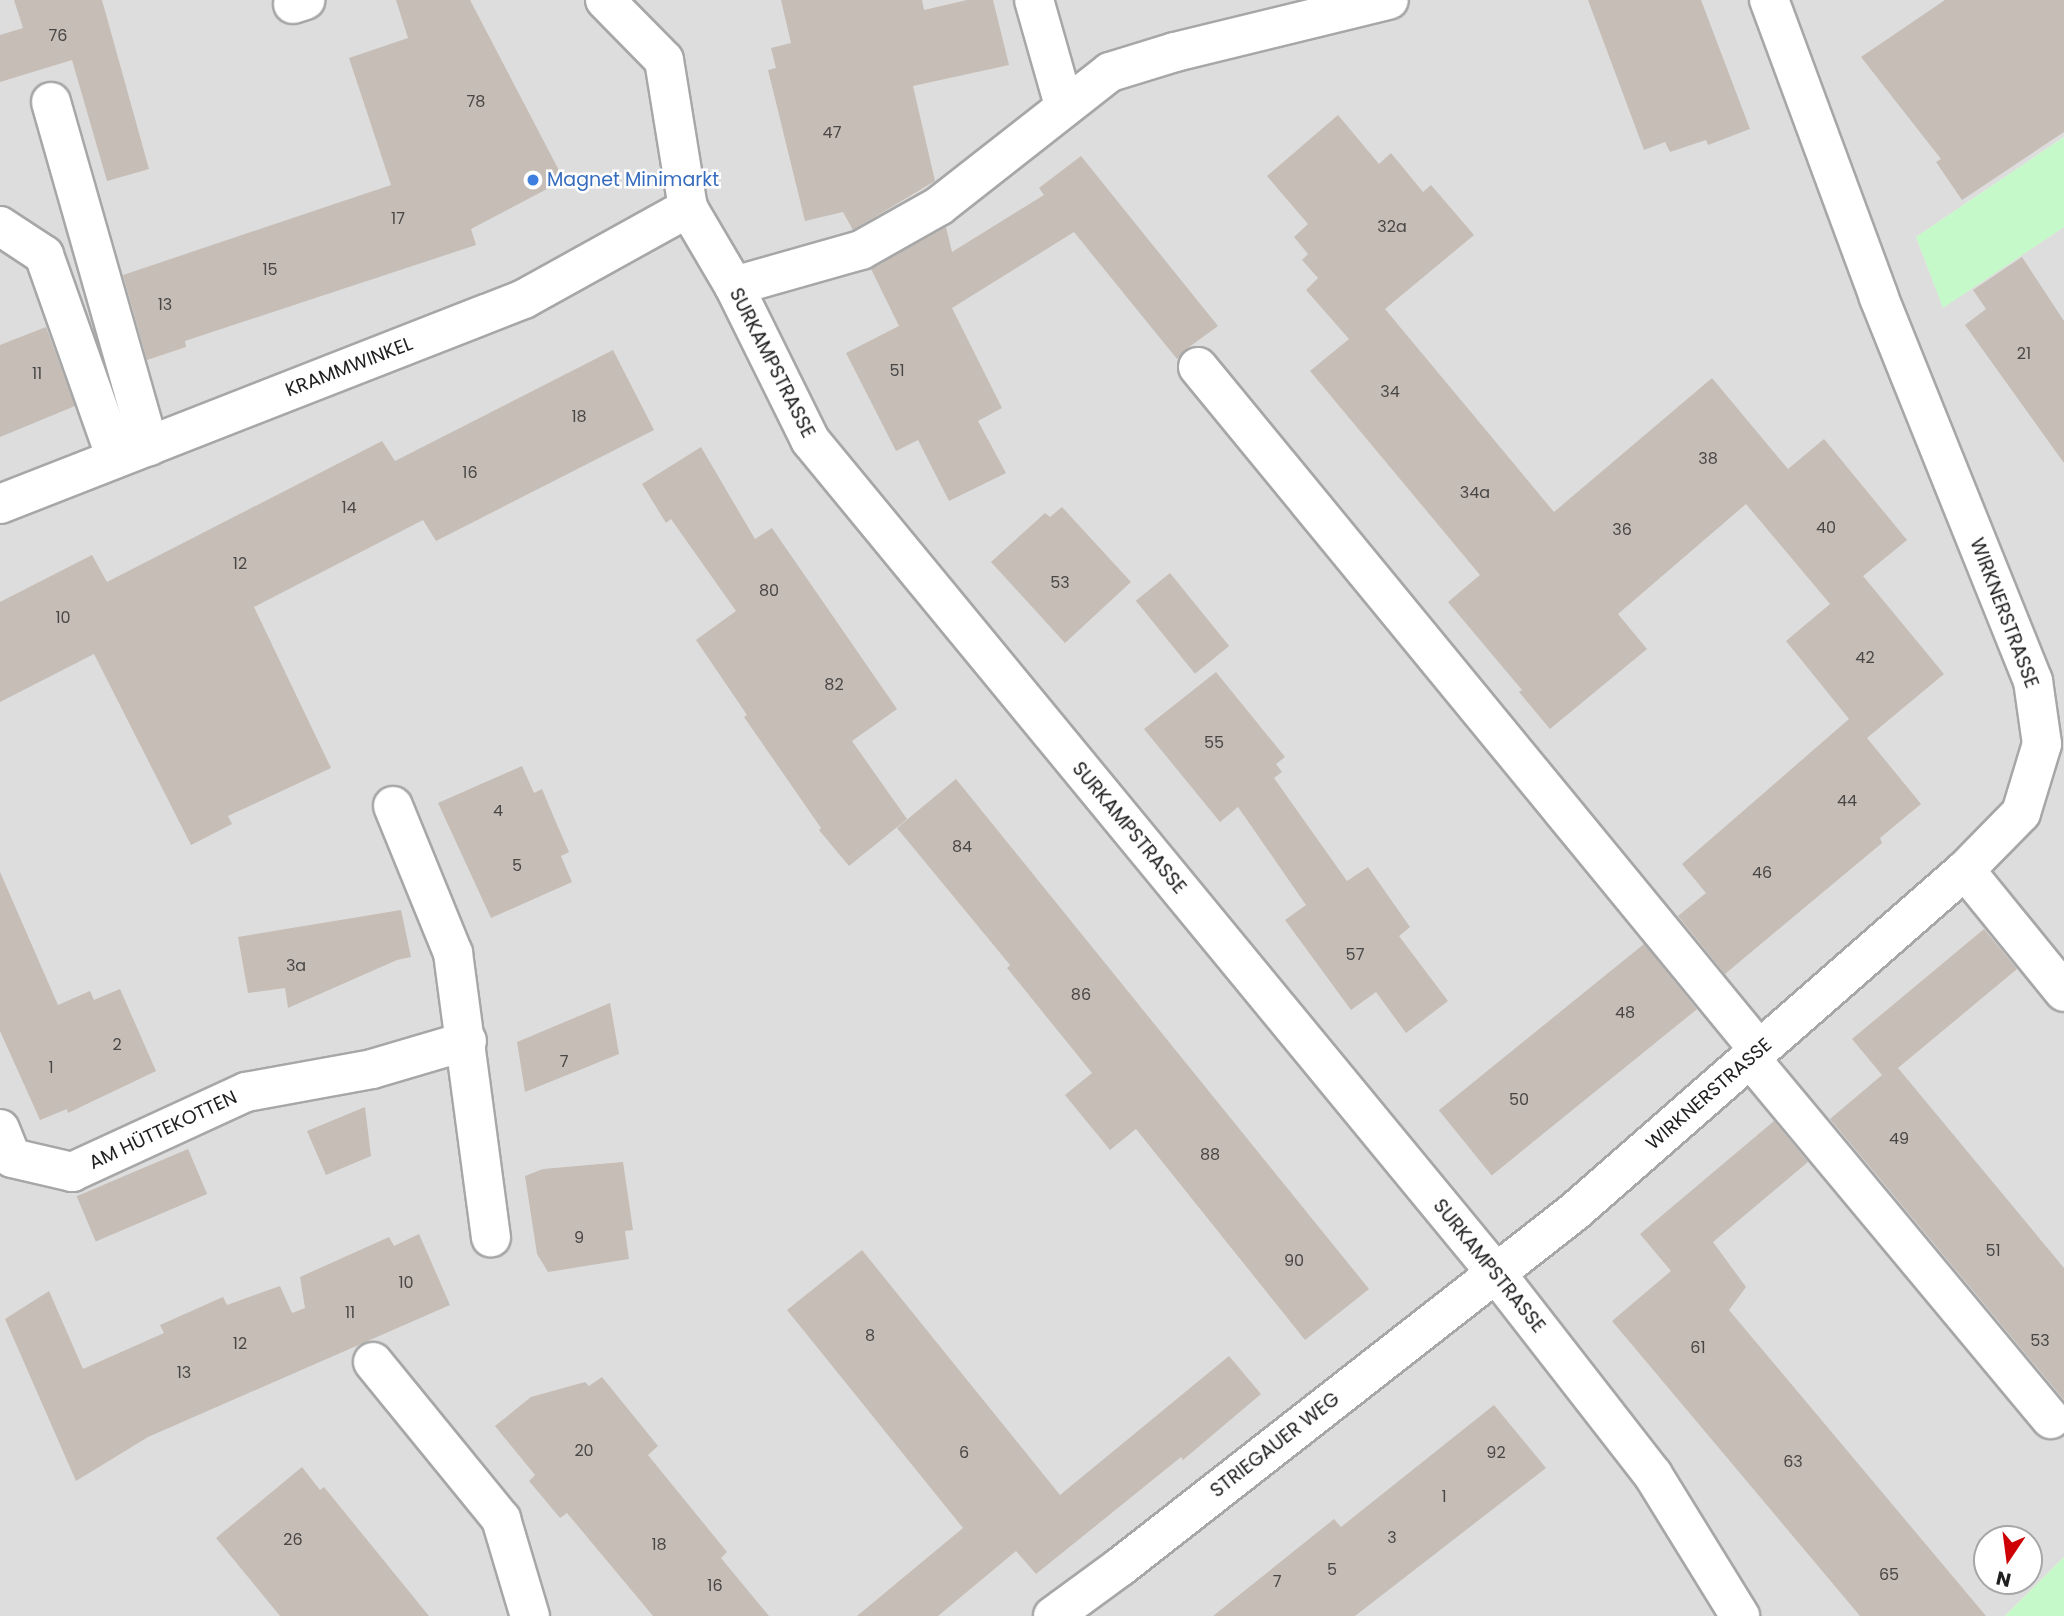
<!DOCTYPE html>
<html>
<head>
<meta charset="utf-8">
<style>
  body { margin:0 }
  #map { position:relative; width:2064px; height:1616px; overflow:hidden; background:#f1ede7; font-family:Poppins,sans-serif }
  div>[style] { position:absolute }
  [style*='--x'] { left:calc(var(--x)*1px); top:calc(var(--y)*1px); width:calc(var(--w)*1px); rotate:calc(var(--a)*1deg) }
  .residential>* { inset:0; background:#dedddd }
  .park>* { inset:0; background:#c5f9c9 }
  .building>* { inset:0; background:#c5bdb6; transform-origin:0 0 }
  .roads { filter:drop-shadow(2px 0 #a7a7a7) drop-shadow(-2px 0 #a7a7a7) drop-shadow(0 2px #a7a7a7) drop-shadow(0 -2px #a7a7a7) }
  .minor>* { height:38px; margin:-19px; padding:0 19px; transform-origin:19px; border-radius:19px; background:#fff }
  .dots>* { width:19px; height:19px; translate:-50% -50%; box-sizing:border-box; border:4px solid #fff; border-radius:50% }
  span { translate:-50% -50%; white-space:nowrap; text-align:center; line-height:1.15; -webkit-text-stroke:5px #fff; paint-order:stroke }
  .number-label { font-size:16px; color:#494746 }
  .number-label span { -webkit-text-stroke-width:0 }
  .shop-label { font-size:19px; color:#366cbe }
  .left { translate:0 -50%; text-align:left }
  .street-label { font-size:19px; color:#202020 }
  .north { position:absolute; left:1973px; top:1525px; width:70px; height:70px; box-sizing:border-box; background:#fff; border:2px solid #a6a6a6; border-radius:50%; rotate:193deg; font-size:19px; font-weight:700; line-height:28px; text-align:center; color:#202020 }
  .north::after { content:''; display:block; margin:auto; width:24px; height:32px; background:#ce0204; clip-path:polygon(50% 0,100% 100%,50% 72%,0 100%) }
</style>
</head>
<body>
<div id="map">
  <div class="residential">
    <i style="clip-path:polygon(evenodd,0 0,2064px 0,2064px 137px,1916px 237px,1943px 307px,2064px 227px,2064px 1557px,2005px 1616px,0 1616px,0 0,1987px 1539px,2029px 1539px,2029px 1581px,1987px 1581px,1987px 1539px)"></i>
  </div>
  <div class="park">
    <i style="clip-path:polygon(2064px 137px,2064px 227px,1943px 308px,1916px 237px)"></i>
    <i style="clip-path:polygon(2064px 1557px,2064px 1616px,2005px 1616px)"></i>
  </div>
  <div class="building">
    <i style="clip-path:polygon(14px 0,102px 0,149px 169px,107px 181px,72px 60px,0 82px,0 35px,23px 28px)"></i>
    <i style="clip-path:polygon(396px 0,470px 0,564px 180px,471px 229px,476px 245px,185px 341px,186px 347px,147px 360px,123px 275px,391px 185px,349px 58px,408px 38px)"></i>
    <i style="clip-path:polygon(781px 0,922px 0,924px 10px,967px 0,993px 0,1009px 65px,913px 86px,935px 181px,853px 230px,843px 212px,805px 221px,768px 70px,776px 68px,771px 48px,791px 43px)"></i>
    <i style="clip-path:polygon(1588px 0,1701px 0,1750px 129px,1708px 145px,1706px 140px,1670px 152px,1665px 142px,1644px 150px)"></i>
    <i style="clip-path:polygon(1945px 0,2064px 0,2064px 132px,1962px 200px,1936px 162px,1941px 159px,1861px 57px)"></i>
    <i style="clip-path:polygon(1338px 115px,1379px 164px,1391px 153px,1423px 192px,1431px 185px,1474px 235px,1385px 309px,1554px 512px,1712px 378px,1788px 469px,1824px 439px,1907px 540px,1863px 576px,1944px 674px,1867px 738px,1921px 804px,1880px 838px,1882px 843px,1725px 974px,1678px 916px,1706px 893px,1682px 864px,1849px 719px,1786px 641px,1830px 604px,1746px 504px,1618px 614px,1647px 649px,1550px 729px,1519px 692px,1522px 690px,1448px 602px,1480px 575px,1310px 371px,1349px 339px,1306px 290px,1318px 278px,1302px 260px,1308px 254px,1294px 237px,1308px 224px,1267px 176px)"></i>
    <i style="clip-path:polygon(1081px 156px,1218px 326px,1185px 350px,1177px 359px,1074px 232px,952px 308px,1002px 408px,978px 421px,1006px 473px,949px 501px,918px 440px,896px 451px,846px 353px,899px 326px,871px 269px,946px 227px,952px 252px,1044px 195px,1039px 188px)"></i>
    <i style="clip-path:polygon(2022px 257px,2064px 321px,2064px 463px,1965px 325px,1986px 309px,1973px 290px)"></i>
    <i style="clip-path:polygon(46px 327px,75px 406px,0 437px,0 345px)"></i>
    <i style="clip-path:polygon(613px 350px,654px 430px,436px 541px,423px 520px,254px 607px,331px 768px,228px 816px,232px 824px,191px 845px,94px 654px,0 702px,0 602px,92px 555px,107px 582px,382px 441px,395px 461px)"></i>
    <i style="clip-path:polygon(701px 447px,755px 539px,772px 528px,897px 709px,852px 741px,907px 819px,849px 866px,819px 830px,821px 828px,744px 717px,747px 715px,696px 640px,736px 611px,671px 519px,666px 523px,642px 484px)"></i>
    <i style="clip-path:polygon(1062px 507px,1131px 582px,1065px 643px,991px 562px,1045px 513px,1050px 517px)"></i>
    <i style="left:1170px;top:573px;width:94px;height:44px;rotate:51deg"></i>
    <i style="clip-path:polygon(1216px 672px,1285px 757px,1276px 764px,1282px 772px,1274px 778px,1347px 881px,1368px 867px,1410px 927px,1399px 936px,1448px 1001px,1406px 1033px,1376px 992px,1351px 1010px,1285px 920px,1306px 905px,1238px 807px,1220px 822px,1144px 729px)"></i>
    <i style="clip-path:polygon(522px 766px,534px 793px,542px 789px,555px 820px,569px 852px,561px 856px,572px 882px,491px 918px,438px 803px)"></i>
    <i style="clip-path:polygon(956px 779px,1369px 1289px,1305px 1340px,1136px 1129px,1110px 1150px,1065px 1095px,1092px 1073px,1007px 968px,1010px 965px,897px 828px)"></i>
    <i style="clip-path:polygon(0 872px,58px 1005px,90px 991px,94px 1000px,120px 989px,156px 1071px,68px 1113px,67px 1109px,40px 1120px,0 1031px)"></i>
    <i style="clip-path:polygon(401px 910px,411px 957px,397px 960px,288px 1008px,285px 988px,248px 993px,238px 937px)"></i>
    <i style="clip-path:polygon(1984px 929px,2017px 969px,1898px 1068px,2064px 1268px,2064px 1400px,1830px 1119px,1882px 1075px,1852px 1039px)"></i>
    <i style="left:1644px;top:944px;width:84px;height:264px;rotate:51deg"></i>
    <i style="clip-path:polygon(610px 1003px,619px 1054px,525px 1092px,517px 1042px)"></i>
    <i style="clip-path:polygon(365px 1107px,371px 1156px,326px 1175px,307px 1131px)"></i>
    <i style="clip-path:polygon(1774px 1121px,1808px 1162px,1713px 1242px,1746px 1287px,1729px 1310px,1986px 1616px,1860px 1616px,1612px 1321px,1671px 1271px,1640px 1234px)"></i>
    <i style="left:188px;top:1149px;width:49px;height:121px;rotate:67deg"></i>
    <i style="clip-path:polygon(623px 1162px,633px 1230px,625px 1231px,629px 1259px,548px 1272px,537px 1254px,525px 1176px,543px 1169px)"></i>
    <i style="clip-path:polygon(419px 1234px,450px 1305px,148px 1437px,76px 1481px,5px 1319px,49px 1291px,83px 1369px,164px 1333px,160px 1325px,223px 1297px,227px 1305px,280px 1286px,292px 1313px,305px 1308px,300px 1277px,389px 1237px,394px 1246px)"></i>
    <i style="clip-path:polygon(862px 1250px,1060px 1495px,1229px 1356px,1261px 1394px,1183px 1460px,1181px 1457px,1036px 1574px,1016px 1551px,938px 1616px,857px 1616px,963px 1528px,787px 1310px)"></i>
    <i style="clip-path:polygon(602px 1377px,658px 1446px,648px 1455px,727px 1552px,721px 1558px,769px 1616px,653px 1616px,567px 1513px,560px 1518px,529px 1481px,535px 1475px,495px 1426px,531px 1397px,585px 1382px,589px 1386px)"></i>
    <i style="clip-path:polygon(1494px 1405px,1546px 1468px,1355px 1616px,1213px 1616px,1334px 1519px,1341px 1527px)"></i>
    <i style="clip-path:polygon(302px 1467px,320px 1490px,324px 1487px,429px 1616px,280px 1616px,216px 1538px)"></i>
  </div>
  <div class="roads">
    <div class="minor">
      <i style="--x:605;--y:0;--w:84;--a:45.5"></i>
      <i style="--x:664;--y:60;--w:150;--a:80.8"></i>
      <i style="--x:688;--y:208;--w:91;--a:59.5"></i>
      <i style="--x:734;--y:286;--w:172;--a:63.7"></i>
      <i style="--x:810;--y:440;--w:1078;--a:50.53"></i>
      <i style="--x:1495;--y:1272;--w:257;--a:52.1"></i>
      <i style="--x:1653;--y:1475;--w:166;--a:58.3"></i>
      <i style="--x:1034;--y:0;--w:109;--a:74.1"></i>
      <i style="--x:293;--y:4;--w:13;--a:-18"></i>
      <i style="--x:51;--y:102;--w:358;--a:74.1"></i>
      <i style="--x:0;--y:226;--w:53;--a:33.4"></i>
      <i style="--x:44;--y:255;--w:215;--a:70.5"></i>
      <i style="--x:734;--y:286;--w:132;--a:-15.8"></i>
      <i style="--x:861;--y:250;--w:90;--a:-29.4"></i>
      <i style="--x:939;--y:206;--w:217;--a:-38.1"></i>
      <i style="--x:1110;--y:72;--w:68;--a:-17.1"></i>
      <i style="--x:1175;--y:52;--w:220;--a:-13.7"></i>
      <i style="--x:1198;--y:367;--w:884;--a:50.6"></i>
      <i style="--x:0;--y:504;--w:563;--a:-21.37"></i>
      <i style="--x:524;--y:299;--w:188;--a:-29"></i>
      <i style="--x:393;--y:806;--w:159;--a:67.8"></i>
      <i style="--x:453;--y:953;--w:287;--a:82.4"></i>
      <i style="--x:1965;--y:870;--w:157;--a:50.9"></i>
      <i style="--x:1750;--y:1058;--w:470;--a:50.2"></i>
      <i style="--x:0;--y:1129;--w:31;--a:68"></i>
      <i style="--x:12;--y:1158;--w:62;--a:13.1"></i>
      <i style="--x:72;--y:1172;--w:192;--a:-24.7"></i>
      <i style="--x:246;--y:1092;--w:128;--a:-10.3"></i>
      <i style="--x:372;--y:1069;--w:99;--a:-16.4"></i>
      <i style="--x:373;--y:1362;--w:203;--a:50.8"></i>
      <i style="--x:501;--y:1519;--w:101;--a:73.4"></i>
      <i style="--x:1053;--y:1616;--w:83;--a:-36.2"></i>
      <i style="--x:1120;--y:1567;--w:576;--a:-38.02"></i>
      <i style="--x:1574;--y:1212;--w:519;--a:-41.18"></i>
      <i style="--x:1965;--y:870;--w:80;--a:-45.5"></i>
      <i style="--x:2021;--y:813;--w:72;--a:-73.1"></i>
      <i style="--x:2042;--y:744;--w:64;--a:-98.1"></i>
      <i style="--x:2033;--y:681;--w:414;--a:-111.9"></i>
      <i style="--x:1879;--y:297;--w:317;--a:-110.3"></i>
    </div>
  </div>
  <div class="dots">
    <i style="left:533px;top:180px;background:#3f7fe0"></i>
  </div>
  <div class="number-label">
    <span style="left:58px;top:36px">76</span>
    <span style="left:476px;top:102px">78</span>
    <span style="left:832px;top:133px">47</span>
    <span style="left:398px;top:219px">17</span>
    <span style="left:1392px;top:227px">32a</span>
    <span style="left:270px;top:270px">15</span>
    <span style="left:165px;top:305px">13</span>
    <span style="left:2024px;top:354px">21</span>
    <span style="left:897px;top:371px">51</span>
    <span style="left:37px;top:374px">11</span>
    <span style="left:1390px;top:392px">34</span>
    <span style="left:579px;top:417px">18</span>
    <span style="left:1708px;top:459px">38</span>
    <span style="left:470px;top:473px">16</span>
    <span style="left:1475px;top:493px">34a</span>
    <span style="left:349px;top:508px">14</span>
    <span style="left:1826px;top:528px">40</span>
    <span style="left:1622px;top:530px">36</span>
    <span style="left:240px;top:564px">12</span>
    <span style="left:1060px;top:583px">53</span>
    <span style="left:769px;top:591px">80</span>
    <span style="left:63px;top:618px">10</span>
    <span style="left:1865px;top:658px">42</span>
    <span style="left:834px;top:685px">82</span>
    <span style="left:1214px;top:743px">55</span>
    <span style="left:1847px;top:801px">44</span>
    <span style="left:498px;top:811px">4</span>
    <span style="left:962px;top:847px">84</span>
    <span style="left:517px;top:866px">5</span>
    <span style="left:1762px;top:873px">46</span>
    <span style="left:1355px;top:955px">57</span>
    <span style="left:296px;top:966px">3a</span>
    <span style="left:1081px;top:995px">86</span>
    <span style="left:1625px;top:1013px">48</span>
    <span style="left:117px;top:1045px">2</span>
    <span style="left:564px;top:1062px">7</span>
    <span style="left:51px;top:1068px">1</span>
    <span style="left:1519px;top:1100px">50</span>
    <span style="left:1899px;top:1139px">49</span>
    <span style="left:1210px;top:1155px">88</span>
    <span style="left:579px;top:1238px">9</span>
    <span style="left:1993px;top:1251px">51</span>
    <span style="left:1294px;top:1261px">90</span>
    <span style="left:406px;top:1283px">10</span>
    <span style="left:350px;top:1313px">11</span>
    <span style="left:870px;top:1336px">8</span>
    <span style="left:2040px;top:1341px">53</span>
    <span style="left:240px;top:1344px">12</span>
    <span style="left:1698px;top:1348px">61</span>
    <span style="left:184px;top:1373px">13</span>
    <span style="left:584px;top:1451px">20</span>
    <span style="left:964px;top:1453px">6</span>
    <span style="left:1496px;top:1453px">92</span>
    <span style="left:1793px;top:1462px">63</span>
    <span style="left:1444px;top:1497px">1</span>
    <span style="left:1392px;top:1538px">3</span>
    <span style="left:293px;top:1540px">26</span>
    <span style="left:659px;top:1545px">18</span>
    <span style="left:1332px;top:1570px">5</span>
    <span style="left:1889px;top:1575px">65</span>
    <span style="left:1277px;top:1582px">7</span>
    <span style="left:715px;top:1586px">16</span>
  </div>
  <div class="shop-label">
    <span class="left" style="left:547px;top:180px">Magnet Minimarkt</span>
  </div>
  <div class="street-label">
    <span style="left:772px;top:363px;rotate:63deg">SURKAMPSTRASSE</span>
    <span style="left:349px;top:367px;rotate:-21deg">KRAMMWINKEL</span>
    <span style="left:2004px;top:613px;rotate:69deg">WIRKNERSTRASSE</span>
    <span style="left:1129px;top:828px;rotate:50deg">SURKAMPSTRASSE</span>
    <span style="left:1709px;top:1094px;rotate:-41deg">WIRKNERSTRASSE</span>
    <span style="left:163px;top:1130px;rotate:-25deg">AM HÜTTEKOTTEN</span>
    <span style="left:1489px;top:1266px;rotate:51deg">SURKAMPSTRASSE</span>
    <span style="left:1275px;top:1445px;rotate:-38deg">STRIEGAUER WEG</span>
  </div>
  <div class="north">N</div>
</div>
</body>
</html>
